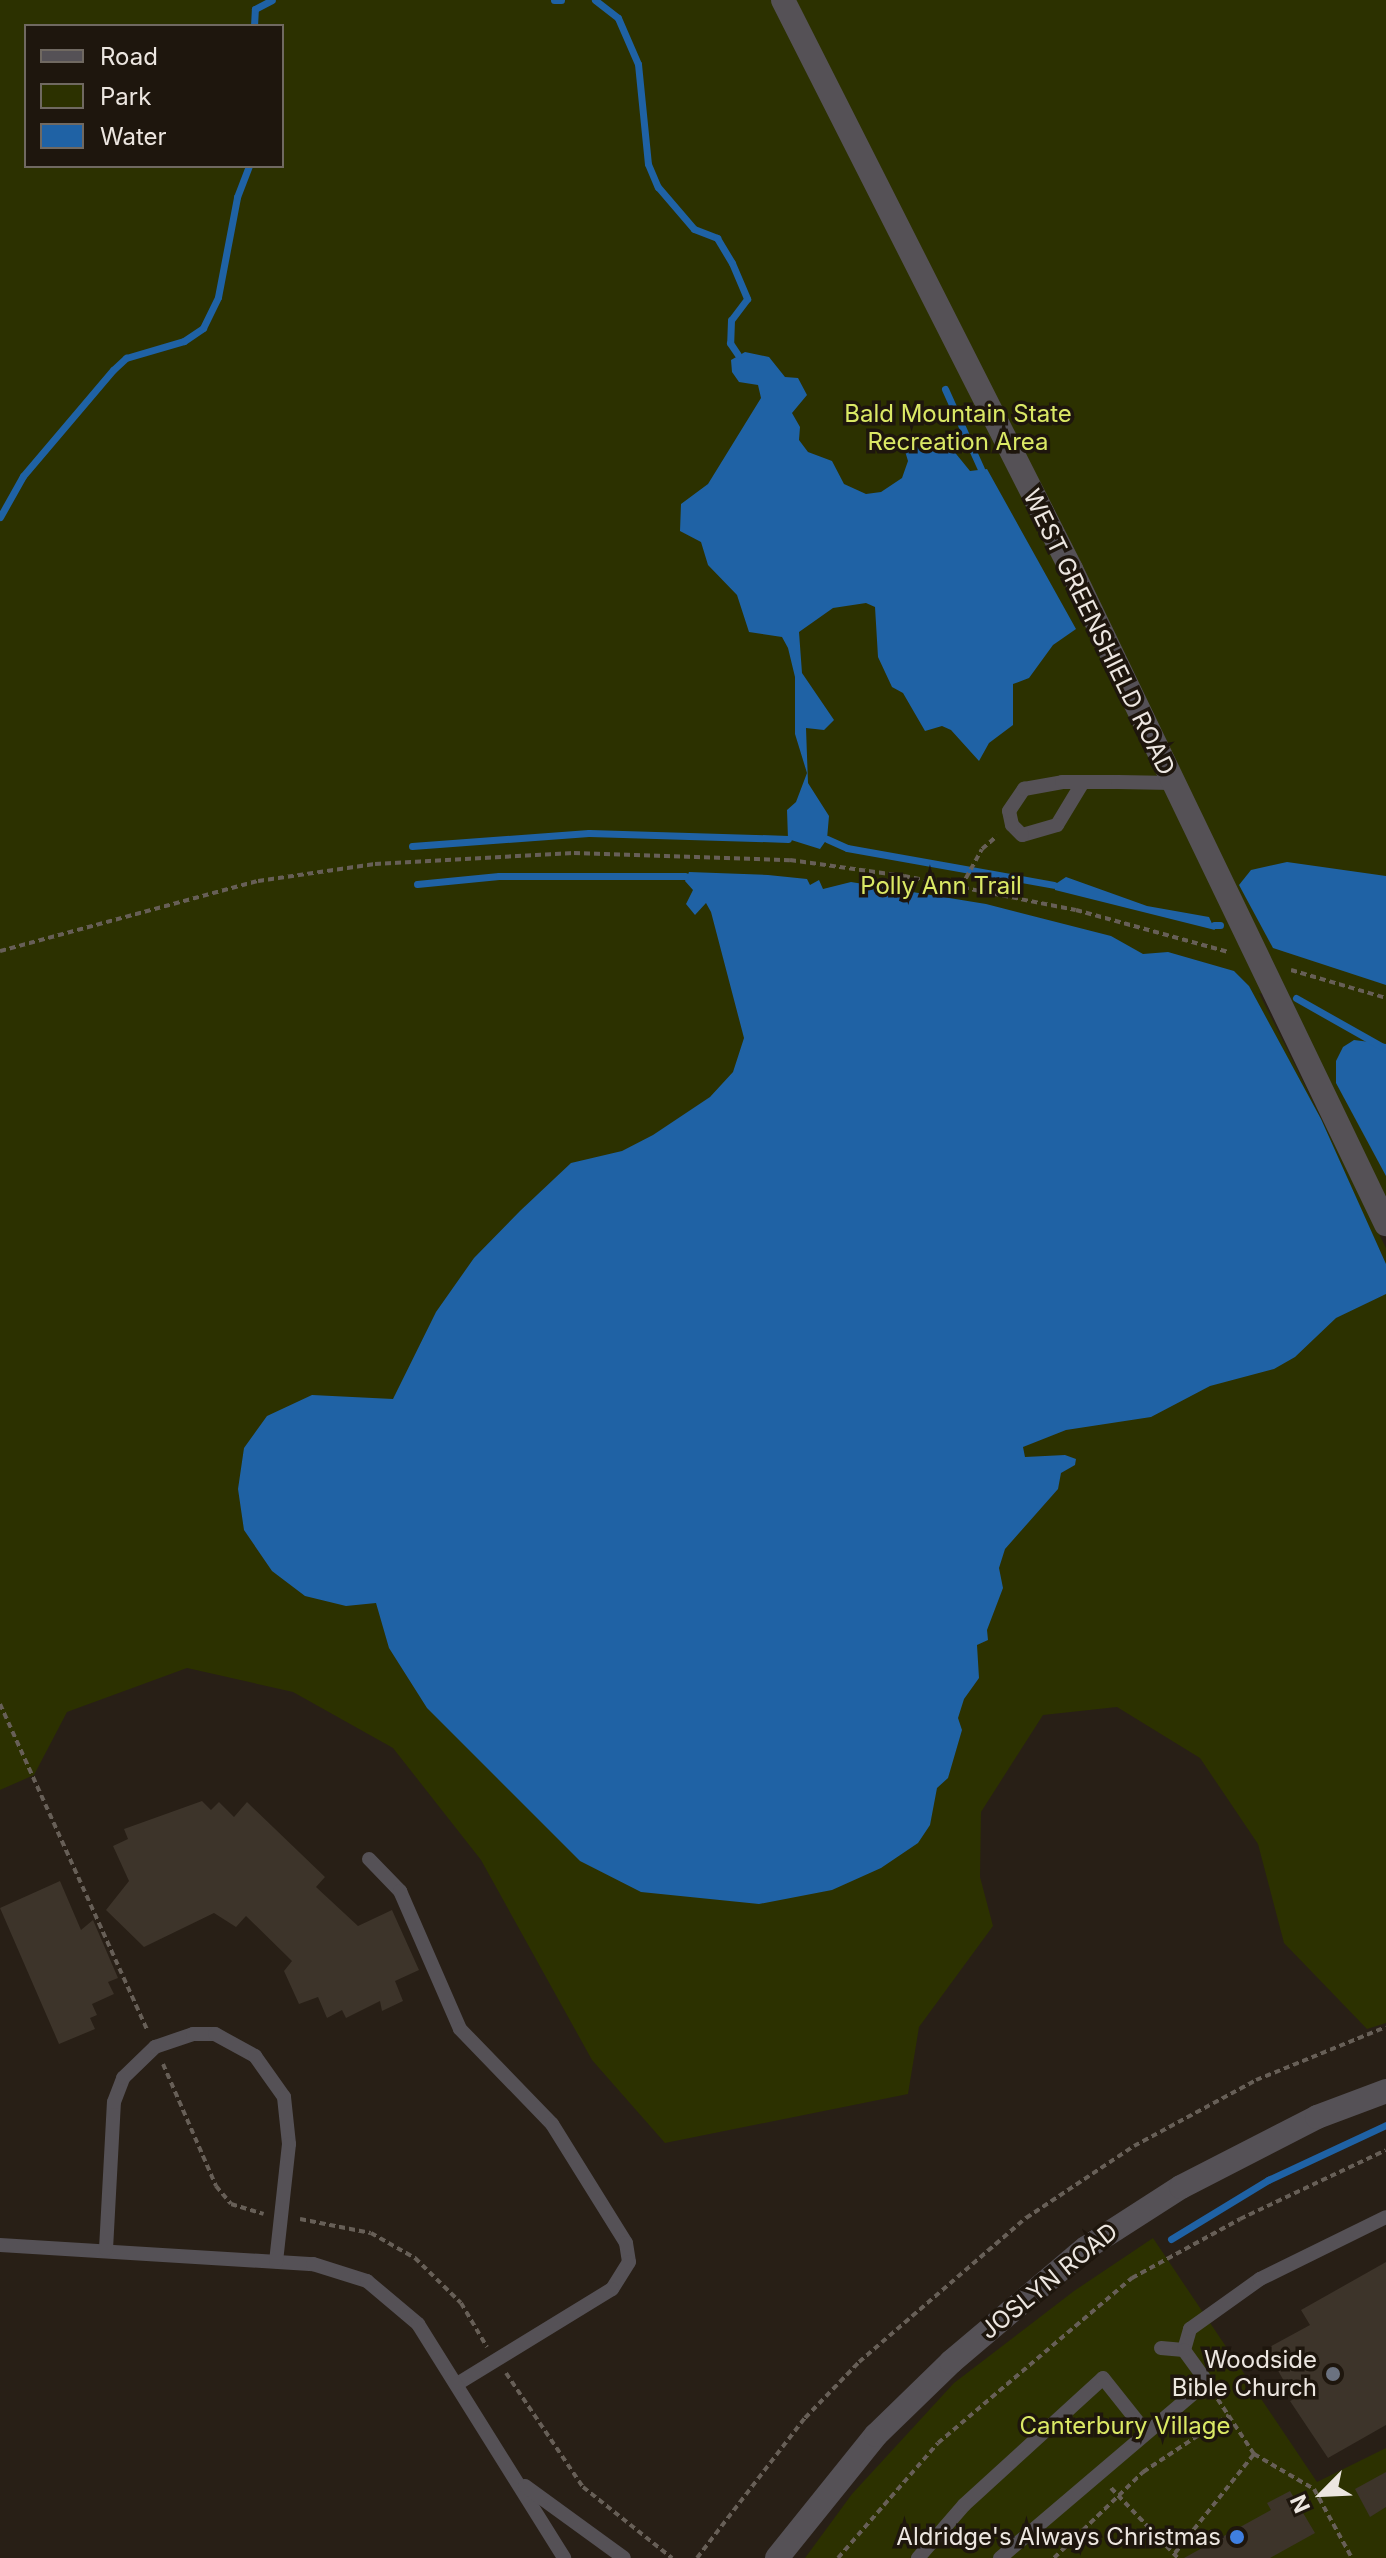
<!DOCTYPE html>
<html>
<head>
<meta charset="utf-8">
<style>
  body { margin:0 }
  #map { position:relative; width:1386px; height:2558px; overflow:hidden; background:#281f16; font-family:Inter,sans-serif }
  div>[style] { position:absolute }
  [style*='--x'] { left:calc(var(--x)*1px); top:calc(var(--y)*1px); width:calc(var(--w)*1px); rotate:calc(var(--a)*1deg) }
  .green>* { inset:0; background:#2c3100 }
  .water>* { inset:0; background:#1f62a5 }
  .stream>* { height:7px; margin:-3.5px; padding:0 3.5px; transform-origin:3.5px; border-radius:3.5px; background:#1f62a5 }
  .building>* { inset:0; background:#3d342a }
  .path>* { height:4px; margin-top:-2px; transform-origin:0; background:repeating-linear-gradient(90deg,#675f57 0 6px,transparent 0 10px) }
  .service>* { height:14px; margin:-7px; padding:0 7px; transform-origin:7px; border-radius:7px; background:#555156 }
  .minor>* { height:24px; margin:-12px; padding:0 12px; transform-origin:12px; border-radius:12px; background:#555156 }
  .tertiary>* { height:24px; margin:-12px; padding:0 12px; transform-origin:12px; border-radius:12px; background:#555156 }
  .dots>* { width:22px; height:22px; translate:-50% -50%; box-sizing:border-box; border:4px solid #1e160d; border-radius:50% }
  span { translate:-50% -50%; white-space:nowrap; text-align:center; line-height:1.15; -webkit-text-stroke:7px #1e160d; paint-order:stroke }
  .park-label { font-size:24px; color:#dbe965 }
  .street-label { font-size:24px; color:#ece6e0 }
  .poi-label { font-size:24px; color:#ece6e0 }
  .right { translate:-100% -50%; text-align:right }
  .legend { position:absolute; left:24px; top:24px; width:260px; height:144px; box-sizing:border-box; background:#1e160d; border:2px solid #706961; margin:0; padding:10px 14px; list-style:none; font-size:24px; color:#ece6e0 }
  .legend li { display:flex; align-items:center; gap:16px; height:40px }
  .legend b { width:40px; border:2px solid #706961 }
  .north { position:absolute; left:1282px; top:2454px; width:80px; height:80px; -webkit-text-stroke:6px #1e160d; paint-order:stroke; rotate:246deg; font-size:22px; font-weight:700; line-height:32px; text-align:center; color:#ece6e0 }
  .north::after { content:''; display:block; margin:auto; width:28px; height:36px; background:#ece6e0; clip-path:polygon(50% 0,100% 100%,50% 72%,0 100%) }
</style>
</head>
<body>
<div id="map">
  <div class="green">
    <i style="clip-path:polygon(evenodd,0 0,1386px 0,1386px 1199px,1290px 1002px,1259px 993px,1386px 1248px,1386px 2023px,1367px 2029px,1284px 1943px,1258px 1844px,1200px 1758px,1117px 1707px,1043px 1715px,981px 1812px,980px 1877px,993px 1926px,919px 2027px,908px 2094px,665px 2143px,592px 2060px,481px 1860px,393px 1748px,293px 1692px,187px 1668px,67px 1712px,34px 1775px,0 1790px,0 0,26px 26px,282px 26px,282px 166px,26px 166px,26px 26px)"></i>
    <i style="clip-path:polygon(1153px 2238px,1317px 2482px,1386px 2448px,1386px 2558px,805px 2558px,852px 2494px,954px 2383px,1074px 2291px)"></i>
  </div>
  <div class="water">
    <i style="clip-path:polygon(745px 352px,769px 357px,785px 377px,798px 378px,807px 395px,792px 413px,800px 427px,799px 440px,808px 452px,832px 461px,844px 484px,866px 494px,881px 492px,902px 478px,908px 461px,905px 451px,921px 441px,948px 444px,970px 471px,987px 469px,1076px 629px,1053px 645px,1029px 678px,1013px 684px,1013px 725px,989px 743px,979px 761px,951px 730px,942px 726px,925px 731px,903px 693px,892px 687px,878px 657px,875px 607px,866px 603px,833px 608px,799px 632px,802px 673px,834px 720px,824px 730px,806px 728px,808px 783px,829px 816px,827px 839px,820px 849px,788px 839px,787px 810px,796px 802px,807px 773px,795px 734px,795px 677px,788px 648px,782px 637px,749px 632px,737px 595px,708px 565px,701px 542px,680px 531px,681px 504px,708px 484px,761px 398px,758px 385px,739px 382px,732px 372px,731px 360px)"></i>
    <i style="clip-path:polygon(1287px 862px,1386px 876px,1386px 985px,1273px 948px,1239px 885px,1251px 870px)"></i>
    <i style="clip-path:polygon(689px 872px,768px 875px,807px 879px,810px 885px,819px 880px,823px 889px,851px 882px,986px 904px,1111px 936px,1143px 954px,1168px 952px,1234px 971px,1249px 986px,1321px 1119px,1386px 1264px,1386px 1294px,1336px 1318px,1295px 1357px,1274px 1369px,1210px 1386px,1151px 1417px,1066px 1430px,1023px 1447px,1025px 1457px,1065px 1455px,1076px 1459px,1075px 1465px,1061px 1473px,1058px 1489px,1005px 1549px,999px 1568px,1003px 1588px,987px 1630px,988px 1640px,977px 1645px,979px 1678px,964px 1699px,958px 1718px,962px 1730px,948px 1778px,937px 1788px,930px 1825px,918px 1843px,881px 1868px,832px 1890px,759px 1904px,641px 1892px,580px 1861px,427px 1708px,389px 1648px,376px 1603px,346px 1606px,305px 1596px,272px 1571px,244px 1530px,238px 1489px,244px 1448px,267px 1416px,312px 1395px,393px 1399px,436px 1312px,474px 1258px,520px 1211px,571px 1163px,622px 1151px,653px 1135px,710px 1097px,733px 1072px,744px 1038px,711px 912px,706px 903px,695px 915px,686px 904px,693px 890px,685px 881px)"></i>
    <i style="clip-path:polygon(1066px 877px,1147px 906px,1209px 917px,1215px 930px,1055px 890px,1054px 885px)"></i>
    <i style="clip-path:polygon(1354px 1040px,1386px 1044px,1386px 1176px,1336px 1083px,1336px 1061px,1343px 1047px)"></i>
  </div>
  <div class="stream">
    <i style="--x:554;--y:0;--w:7;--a:0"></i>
    <i style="--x:595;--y:0;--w:29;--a:38"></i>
    <i style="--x:618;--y:18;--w:50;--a:66.5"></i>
    <i style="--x:638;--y:64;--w:100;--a:84.3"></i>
    <i style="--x:648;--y:164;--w:25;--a:67"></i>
    <i style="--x:658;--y:187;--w:55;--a:49.4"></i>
    <i style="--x:694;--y:229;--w:25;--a:21"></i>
    <i style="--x:717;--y:238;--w:29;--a:59"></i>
    <i style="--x:732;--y:263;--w:39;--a:67"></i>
    <i style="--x:747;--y:299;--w:26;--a:127"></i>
    <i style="--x:731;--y:320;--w:23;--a:92"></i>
    <i style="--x:730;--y:343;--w:14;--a:56"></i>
    <i style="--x:254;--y:26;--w:17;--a:-87"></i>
    <i style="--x:255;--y:9;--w:19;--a:-28"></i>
    <i style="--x:945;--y:389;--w:88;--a:65.8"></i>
    <i style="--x:0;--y:517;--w:47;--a:-60.7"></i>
    <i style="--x:23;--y:476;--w:139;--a:-49.7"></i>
    <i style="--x:113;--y:370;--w:18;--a:-43"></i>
    <i style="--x:126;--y:358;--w:60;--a:-16.3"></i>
    <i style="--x:184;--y:341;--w:23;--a:-34"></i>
    <i style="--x:203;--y:328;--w:34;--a:-64"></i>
    <i style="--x:218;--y:297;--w:102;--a:-79.2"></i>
    <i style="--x:237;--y:197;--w:33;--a:-69"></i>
    <i style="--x:827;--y:839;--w:22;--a:24"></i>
    <i style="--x:847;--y:848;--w:210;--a:10.1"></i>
    <i style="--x:412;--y:846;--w:177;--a:-4.2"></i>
    <i style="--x:589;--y:833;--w:199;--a:1.7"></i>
    <i style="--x:417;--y:884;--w:82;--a:-5.6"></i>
    <i style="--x:499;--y:876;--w:186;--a:0"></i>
    <i style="--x:1214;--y:925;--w:6;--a:0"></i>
    <i style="--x:1296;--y:998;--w:103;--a:29.5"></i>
    <i style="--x:1171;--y:2239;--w:114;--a:-31.3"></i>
    <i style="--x:1268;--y:2180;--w:130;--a:-25"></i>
  </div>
  <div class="building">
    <i style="clip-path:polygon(202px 1801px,211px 1810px,219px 1802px,234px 1817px,247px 1802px,325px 1877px,316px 1887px,358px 1926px,392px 1910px,419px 1970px,395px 1981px,403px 2001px,382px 2011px,380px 2001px,346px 2018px,342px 2010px,327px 2018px,318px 1997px,299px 2004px,284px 1971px,292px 1961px,246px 1916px,236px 1927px,214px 1913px,144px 1947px,106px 1910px,129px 1881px,113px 1846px,128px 1839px,124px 1829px)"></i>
    <i style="clip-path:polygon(60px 1881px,81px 1930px,93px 1920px,118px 1978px,108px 1982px,114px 1994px,92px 2004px,97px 2015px,90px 2018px,95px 2029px,59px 2044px,0 1908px)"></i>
    <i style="clip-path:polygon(1386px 2262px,1386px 2425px,1328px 2458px,1290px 2401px,1294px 2399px,1266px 2349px,1310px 2325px,1301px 2310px)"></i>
    <i style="clip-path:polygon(1386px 2472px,1386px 2507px,1370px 2517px,1355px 2489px)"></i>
    <i style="clip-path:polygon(1290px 2491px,1315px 2533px,1270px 2558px,1184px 2558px,1271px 2510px,1267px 2503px)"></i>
  </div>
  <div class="path">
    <i style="--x:961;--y:887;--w:43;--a:-61.1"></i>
    <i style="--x:982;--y:849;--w:20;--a:-41"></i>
    <i style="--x:0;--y:951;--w:267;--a:-15.2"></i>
    <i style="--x:258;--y:881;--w:118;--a:-8.3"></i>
    <i style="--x:375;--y:864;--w:199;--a:-3.2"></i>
    <i style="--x:574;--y:853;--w:216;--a:1.9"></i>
    <i style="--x:790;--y:860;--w:115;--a:8"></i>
    <i style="--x:904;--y:876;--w:175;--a:11.2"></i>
    <i style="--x:1076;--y:910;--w:159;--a:15.4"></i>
    <i style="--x:1291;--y:970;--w:99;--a:16.4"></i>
    <i style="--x:0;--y:1704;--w:358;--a:65.7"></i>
    <i style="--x:163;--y:2064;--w:133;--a:66.5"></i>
    <i style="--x:216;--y:2186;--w:23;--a:50"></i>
    <i style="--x:231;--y:2204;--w:34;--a:17"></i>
    <i style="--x:300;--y:2219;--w:72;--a:11.2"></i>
    <i style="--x:371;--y:2233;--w:51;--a:29.6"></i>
    <i style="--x:415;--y:2258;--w:64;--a:44.4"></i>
    <i style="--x:461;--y:2303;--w:51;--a:59.4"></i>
    <i style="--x:506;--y:2373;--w:138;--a:56"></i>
    <i style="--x:583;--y:2487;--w:114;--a:38.6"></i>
    <i style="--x:1254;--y:2454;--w:69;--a:30.3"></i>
    <i style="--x:1314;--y:2489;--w:79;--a:61.2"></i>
    <i style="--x:1111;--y:2488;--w:97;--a:46.3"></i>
    <i style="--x:1175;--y:2553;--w:127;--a:-51.4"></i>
    <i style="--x:1254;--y:2454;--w:67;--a:-123.5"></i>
    <i style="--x:697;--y:2558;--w:177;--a:-52.4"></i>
    <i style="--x:805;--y:2418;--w:78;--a:-46"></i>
    <i style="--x:859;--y:2362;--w:221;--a:-40.8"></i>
    <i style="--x:1026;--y:2218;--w:130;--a:-33.7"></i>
    <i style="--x:1134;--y:2146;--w:139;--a:-28.4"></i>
    <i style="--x:1256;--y:2080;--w:140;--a:-22.2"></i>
    <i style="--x:838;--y:2558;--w:152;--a:-49"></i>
    <i style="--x:938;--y:2443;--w:255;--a:-40.4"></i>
    <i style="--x:1132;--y:2278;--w:123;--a:-28.6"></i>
    <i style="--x:1240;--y:2219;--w:161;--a:-25.3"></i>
    <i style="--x:1054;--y:2558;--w:124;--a:-44"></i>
    <i style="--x:1143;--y:2472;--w:103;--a:-33.5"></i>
  </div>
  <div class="service">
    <i style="--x:1083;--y:782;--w:50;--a:121.2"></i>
    <i style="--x:1057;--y:825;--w:36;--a:164"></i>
    <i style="--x:1022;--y:835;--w:14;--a:-135"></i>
    <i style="--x:1012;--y:825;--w:14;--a:-102"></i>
    <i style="--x:1009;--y:811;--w:27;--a:-56"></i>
    <i style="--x:1024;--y:789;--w:39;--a:-10"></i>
    <i style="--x:1062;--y:782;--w:56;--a:0"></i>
    <i style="--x:1118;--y:782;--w:55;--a:1"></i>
    <i style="--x:369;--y:1859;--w:45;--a:45.9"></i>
    <i style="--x:400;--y:1891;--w:150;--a:66.5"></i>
    <i style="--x:460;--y:2029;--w:132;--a:45.9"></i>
    <i style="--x:552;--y:2124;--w:140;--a:58.1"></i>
    <i style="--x:626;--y:2243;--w:19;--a:81"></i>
    <i style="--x:629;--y:2262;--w:32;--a:122"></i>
    <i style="--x:612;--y:2289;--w:182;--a:148.5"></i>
    <i style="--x:0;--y:2245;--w:314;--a:3.5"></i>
    <i style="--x:313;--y:2264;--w:57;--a:17.5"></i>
    <i style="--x:367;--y:2281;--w:67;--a:40.1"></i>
    <i style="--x:418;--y:2324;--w:276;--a:58"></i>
    <i style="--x:106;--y:2249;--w:147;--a:-86.9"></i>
    <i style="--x:114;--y:2102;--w:26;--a:-69"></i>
    <i style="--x:123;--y:2078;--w:45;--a:-44.1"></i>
    <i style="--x:155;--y:2047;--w:40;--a:-18.9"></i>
    <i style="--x:193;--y:2034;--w:22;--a:0"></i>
    <i style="--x:215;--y:2034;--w:46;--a:28.8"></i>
    <i style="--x:255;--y:2056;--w:50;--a:54.7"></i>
    <i style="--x:284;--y:2097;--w:47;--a:83.9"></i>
    <i style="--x:289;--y:2144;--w:118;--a:96.3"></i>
    <i style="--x:1161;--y:2348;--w:23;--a:5"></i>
    <i style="--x:1184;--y:2350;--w:22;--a:-74"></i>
    <i style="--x:1190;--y:2329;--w:86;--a:-35.5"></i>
    <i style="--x:1260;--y:2279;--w:140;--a:-26.2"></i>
    <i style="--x:525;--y:2486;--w:122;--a:36"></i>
    <i style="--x:918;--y:2558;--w:70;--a:-49"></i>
    <i style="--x:964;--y:2505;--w:188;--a:-42.4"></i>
    <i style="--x:1103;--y:2378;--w:69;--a:51.5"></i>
    <i style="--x:1000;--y:2558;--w:272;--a:-40.4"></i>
    <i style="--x:1207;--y:2382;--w:39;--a:-126"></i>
  </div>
  <div class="minor">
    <i style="--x:783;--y:0;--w:638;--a:63.15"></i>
    <i style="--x:1071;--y:569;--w:727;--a:64.32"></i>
  </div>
  <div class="tertiary">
    <i style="--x:777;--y:2558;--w:158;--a:-51.2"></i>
    <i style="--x:876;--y:2435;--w:105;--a:-44.2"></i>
    <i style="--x:951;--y:2362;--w:177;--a:-40.2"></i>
    <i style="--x:1086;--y:2248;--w:113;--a:-32.7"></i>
    <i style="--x:1181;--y:2187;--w:153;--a:-27.2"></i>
    <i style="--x:1317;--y:2117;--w:74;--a:-20.6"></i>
  </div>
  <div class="dots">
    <i style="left:1333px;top:2374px;background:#6b7280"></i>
    <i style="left:1237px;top:2537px;background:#3f7fe0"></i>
  </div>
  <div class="park-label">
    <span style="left:958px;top:428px">Bald Mountain State<br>Recreation Area</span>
    <span style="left:941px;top:886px">Polly Ann Trail</span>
    <span style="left:1125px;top:2426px">Canterbury Village</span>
  </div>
  <div class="street-label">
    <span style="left:1099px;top:632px;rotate:64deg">WEST GREENSHIELD ROAD</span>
    <span style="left:1049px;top:2281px;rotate:-39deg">JOSLYN ROAD</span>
  </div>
  <div class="poi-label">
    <span class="right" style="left:1317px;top:2374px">Woodside<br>Bible Church</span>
    <span class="right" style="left:1221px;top:2537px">Aldridge's Always Christmas</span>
  </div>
  <ul class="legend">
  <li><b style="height:10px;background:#555156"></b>Road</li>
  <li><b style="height:22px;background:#2c3100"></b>Park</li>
  <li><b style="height:22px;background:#1f62a5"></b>Water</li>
  </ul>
  <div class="north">N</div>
</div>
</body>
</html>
